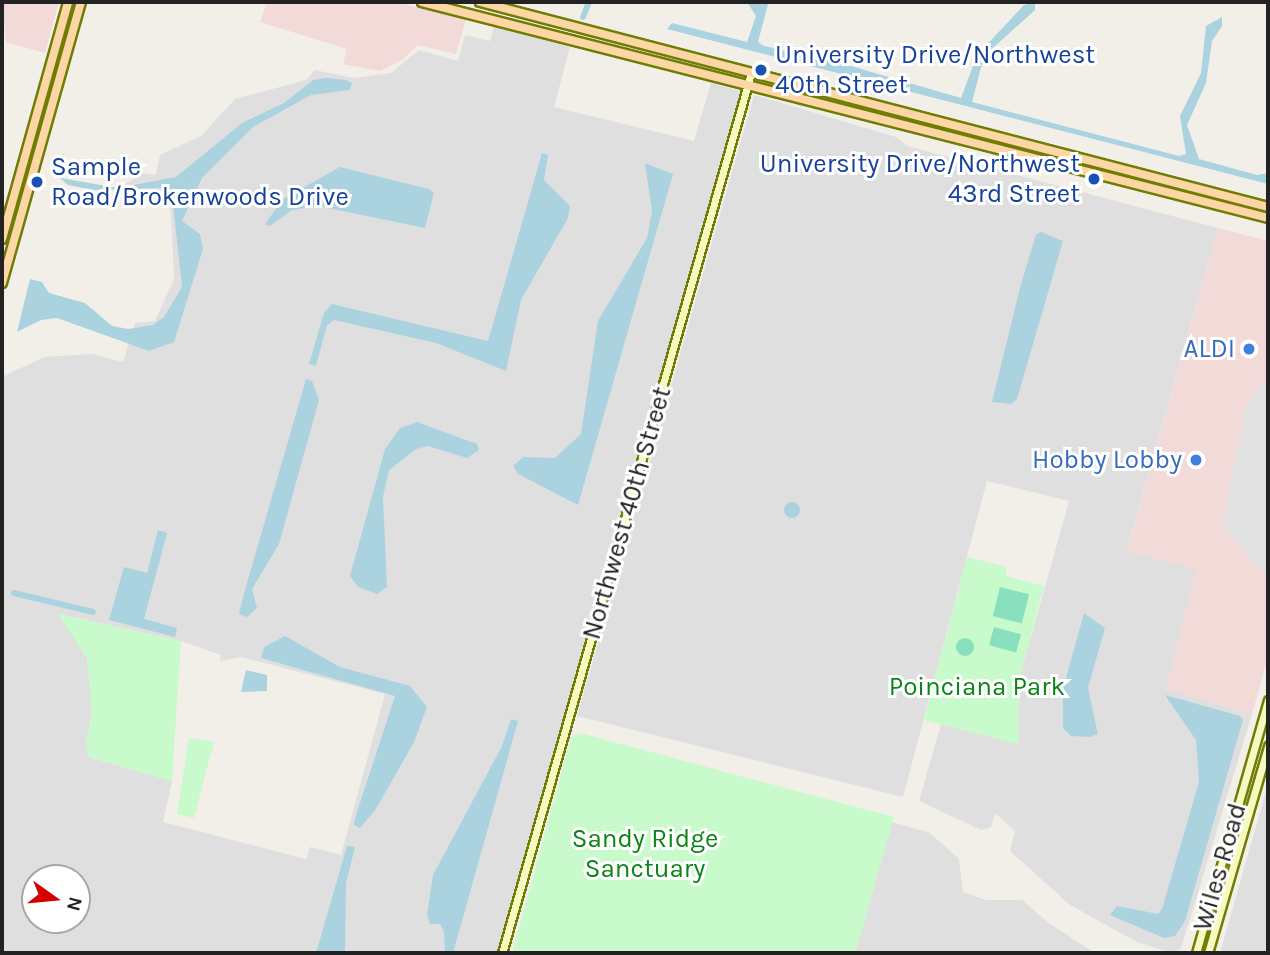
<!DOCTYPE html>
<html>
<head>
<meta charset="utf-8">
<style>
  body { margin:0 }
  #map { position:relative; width:1270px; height:955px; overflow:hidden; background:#f2efe9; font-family:Karla,sans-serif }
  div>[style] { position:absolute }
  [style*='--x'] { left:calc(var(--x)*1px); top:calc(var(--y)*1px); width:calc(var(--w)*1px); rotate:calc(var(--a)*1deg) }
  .residential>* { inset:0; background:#e0dfdf }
  .commercial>* { inset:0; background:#f2dad9 }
  .park>* { inset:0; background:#c8facc }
  .pitch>* { inset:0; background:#88e0be; transform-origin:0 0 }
  .round { border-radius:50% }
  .parking>* { inset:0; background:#e2e2e2 }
  .water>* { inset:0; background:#aad3df }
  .canal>* { height:6px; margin:-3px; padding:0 3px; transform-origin:3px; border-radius:3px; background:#aad3df }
  .roads { filter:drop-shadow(2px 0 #707d05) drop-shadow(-2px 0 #707d05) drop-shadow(0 2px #707d05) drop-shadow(0 -2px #707d05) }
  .secondary>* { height:7px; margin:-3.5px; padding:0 3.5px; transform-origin:3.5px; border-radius:3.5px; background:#f7fabf }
  .primary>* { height:8px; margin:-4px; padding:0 4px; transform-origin:4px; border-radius:4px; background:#fcd6a4 }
  .dots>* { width:19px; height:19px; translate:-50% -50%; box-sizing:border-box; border:4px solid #fff; border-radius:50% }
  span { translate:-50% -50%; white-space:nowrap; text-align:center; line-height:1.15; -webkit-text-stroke:6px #fff; paint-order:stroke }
  .transit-label { font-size:26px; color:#164399 }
  .left { translate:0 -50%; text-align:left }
  .right { translate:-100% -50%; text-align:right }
  .shop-label { font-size:26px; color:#366cbe }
  .street-label { font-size:26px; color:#222 }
  .park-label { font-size:26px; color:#0c8416 }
  .frame { position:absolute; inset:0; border:4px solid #222; pointer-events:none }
  .north { position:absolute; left:21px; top:864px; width:70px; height:70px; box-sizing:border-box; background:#fff; border:2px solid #a7a7a7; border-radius:50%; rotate:105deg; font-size:19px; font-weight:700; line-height:28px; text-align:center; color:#222 }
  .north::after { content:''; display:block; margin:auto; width:24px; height:32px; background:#d40000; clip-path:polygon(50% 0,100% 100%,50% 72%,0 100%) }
</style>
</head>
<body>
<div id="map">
  <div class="residential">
    <i style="clip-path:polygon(evenodd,494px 26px,570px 47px,554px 107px,694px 141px,711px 83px,743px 92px,499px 953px,2px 953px,2px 377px,44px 357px,92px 354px,123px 362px,135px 323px,155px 321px,174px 279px,171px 211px,161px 191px,124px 193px,122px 186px,143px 173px,156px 175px,160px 155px,201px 136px,235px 99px,306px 80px,315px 70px,353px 78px,391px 73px,419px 50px,458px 61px,465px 35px,490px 41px,494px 26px,59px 614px,181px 641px,221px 655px,220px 661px,241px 657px,385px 694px,341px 855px,310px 847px,306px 859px,163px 822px,172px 781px,89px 757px,86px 744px,92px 710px,87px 658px,59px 614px,494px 26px,35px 878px,77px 878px,77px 920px,35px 920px,35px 878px)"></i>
    <i style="clip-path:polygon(754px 95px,896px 137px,907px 146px,1218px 228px,1127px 550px,1197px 569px,1167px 689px,1252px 714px,1181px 949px,1172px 953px,1137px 942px,1070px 905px,1010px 851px,1015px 831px,995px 813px,991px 827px,981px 830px,919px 801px,941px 724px,1018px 743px,1020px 676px,1069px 501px,987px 481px,903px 797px,577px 716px)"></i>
    <i style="clip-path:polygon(1268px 784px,1268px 953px,1220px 953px,1239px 886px)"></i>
    <i style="clip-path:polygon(892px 822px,930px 833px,959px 859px,963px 892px,986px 900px,1022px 900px,1050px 924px,1095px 953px,855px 953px)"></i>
  </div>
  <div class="commercial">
    <i style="clip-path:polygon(2px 2px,59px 2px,45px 53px,6px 42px)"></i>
    <i style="clip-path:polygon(267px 2px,396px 2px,466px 19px,456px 54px,417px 45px,404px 59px,380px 71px,343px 64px,347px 49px,260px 22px)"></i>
    <i style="clip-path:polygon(1218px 228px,1268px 241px,1268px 657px,1252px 714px,1166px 689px,1196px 569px,1127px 551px)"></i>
  </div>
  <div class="park">
    <i style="clip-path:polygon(967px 557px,1006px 567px,1006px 576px,1044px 586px,1020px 676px,1018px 744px,924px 720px)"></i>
    <i style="clip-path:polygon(58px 614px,181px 641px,172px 781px,89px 757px,86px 744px,92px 710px,87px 658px)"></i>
    <i style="clip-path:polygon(580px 733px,894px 817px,855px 953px,512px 953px,571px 738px)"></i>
    <i style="clip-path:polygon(189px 738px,214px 742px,194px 818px,177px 814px)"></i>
  </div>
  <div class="pitch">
    <i style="left:1000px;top:587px;width:30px;height:30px;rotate:14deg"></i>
    <i style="left:994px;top:627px;width:28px;height:19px;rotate:15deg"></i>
    <i class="round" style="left:956px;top:638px;width:18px;height:18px"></i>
  </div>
  <div class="parking">
    <i style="clip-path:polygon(1268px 377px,1268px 573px,1256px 566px,1222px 525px,1245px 409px)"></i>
  </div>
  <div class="water">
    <i style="clip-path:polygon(747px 2px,768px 4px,758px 42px,764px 46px,837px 62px,961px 98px,977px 55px,1024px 5px,1035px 2px,1035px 10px,984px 56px,972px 102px,1179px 156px,1186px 154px,1180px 116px,1201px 73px,1206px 26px,1222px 17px,1222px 26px,1212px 41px,1206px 83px,1187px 125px,1199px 159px,1257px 175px,1268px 173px,1268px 184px,667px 29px,672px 23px,747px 42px,756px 16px)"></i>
    <i style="clip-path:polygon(327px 78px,346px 80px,352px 83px,350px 90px,311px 95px,253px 127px,202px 178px,182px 221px,200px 234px,203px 249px,174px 342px,149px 351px,57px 318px,41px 320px,17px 332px,30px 279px,42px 282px,49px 293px,85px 303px,112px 326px,128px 329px,153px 325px,164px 317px,182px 287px,173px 204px,162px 188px,94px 190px,68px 185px,60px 178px,118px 188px,176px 177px,242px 123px,284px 103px,313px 80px)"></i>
    <i style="clip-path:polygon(542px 153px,548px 155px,544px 180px,570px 206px,568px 218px,521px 300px,506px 371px,436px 343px,334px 320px,327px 325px,316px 366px,309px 364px,324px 313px,332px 304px,488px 341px)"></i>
    <i style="clip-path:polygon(645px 163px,673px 174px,578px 505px,518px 474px,513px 466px,523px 457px,555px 458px,581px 434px,598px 321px,647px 238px,652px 211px)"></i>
    <i style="clip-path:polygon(340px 167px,429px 189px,434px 193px,425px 228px,318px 206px,292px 210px,270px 226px,265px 224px,283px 199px)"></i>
    <i style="clip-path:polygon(1041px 232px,1063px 241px,1017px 399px,1011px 404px,992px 402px,1021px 284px,1036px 235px)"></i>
    <i style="clip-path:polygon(306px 379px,312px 381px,319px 400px,279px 544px,252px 589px,257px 608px,247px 617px,239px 614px,245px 590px)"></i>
    <i style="clip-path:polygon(417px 422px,477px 444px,479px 450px,467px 458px,428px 446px,416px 449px,389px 470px,383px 497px,387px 587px,377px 594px,358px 587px,350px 576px,385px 449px,400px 428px)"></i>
    <i class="round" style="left:784px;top:502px;width:16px;height:16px"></i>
    <i style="clip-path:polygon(158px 530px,167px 533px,144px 619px,177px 628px,175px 637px,109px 620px,124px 567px,147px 573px)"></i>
    <i style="clip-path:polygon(1084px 613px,1105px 628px,1088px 688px,1098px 734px,1090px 737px,1071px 736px,1063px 728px,1063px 689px)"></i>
    <i style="clip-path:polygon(285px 636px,340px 667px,410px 686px,427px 707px,414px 742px,376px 809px,360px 828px,354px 825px,355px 818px,395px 696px,261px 658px,264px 647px)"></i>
    <i style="clip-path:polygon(246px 670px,267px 675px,267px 691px,241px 692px)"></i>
    <i style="clip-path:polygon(1165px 695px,1240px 716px,1243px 720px,1185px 921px,1175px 936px,1164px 938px,1110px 915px,1117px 906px,1158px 914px,1162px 909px,1199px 782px,1196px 740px)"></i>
    <i style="clip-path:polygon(511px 719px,518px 721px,453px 953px,445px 953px,444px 932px,440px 924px,430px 924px,427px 915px,433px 875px,502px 746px)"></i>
    <i style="clip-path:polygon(347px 846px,355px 847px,346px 883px,345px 953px,316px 953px)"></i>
  </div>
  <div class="canal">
    <i style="--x:583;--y:17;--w:16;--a:-68"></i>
    <i style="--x:14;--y:593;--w:81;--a:13.5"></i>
  </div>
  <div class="roads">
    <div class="secondary">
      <i style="--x:502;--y:953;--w:915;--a:-74.2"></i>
      <i style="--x:1196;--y:953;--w:263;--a:-74.1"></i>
      <i style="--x:1208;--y:953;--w:216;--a:-73.8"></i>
    </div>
    <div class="primary">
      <i style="--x:422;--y:2;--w:873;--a:14.32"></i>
      <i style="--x:480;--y:2;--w:814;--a:14.58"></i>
      <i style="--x:2;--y:239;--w:246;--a:-74.4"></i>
      <i style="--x:2;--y:283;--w:292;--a:-74.3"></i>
    </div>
  </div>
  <div class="dots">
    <i style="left:761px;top:70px;background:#1a4fb4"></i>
    <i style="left:1094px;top:179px;background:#1a4fb4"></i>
    <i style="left:37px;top:182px;background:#1a4fb4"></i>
    <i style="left:1249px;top:349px;background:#3f7fe0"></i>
    <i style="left:1196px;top:460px;background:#3f7fe0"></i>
  </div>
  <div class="transit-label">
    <span class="left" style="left:775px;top:70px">University Drive/Northwest<br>40th Street</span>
    <span class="right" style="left:1080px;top:179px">University Drive/Northwest<br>43rd Street</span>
    <span class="left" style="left:51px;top:182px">Sample<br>Road/Brokenwoods Drive</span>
  </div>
  <div class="shop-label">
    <span class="right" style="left:1235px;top:349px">ALDI</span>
    <span class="right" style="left:1182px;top:460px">Hobby Lobby</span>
  </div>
  <div class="street-label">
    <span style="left:627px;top:513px;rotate:-74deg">Northwest 40th Street</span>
    <span style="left:1220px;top:867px;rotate:-74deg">Wiles Road</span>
  </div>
  <div class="park-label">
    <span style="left:977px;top:687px">Poinciana Park</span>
    <span style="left:645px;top:854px">Sandy Ridge<br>Sanctuary</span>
  </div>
  <div class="frame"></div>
  <div class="north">N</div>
</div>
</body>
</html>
